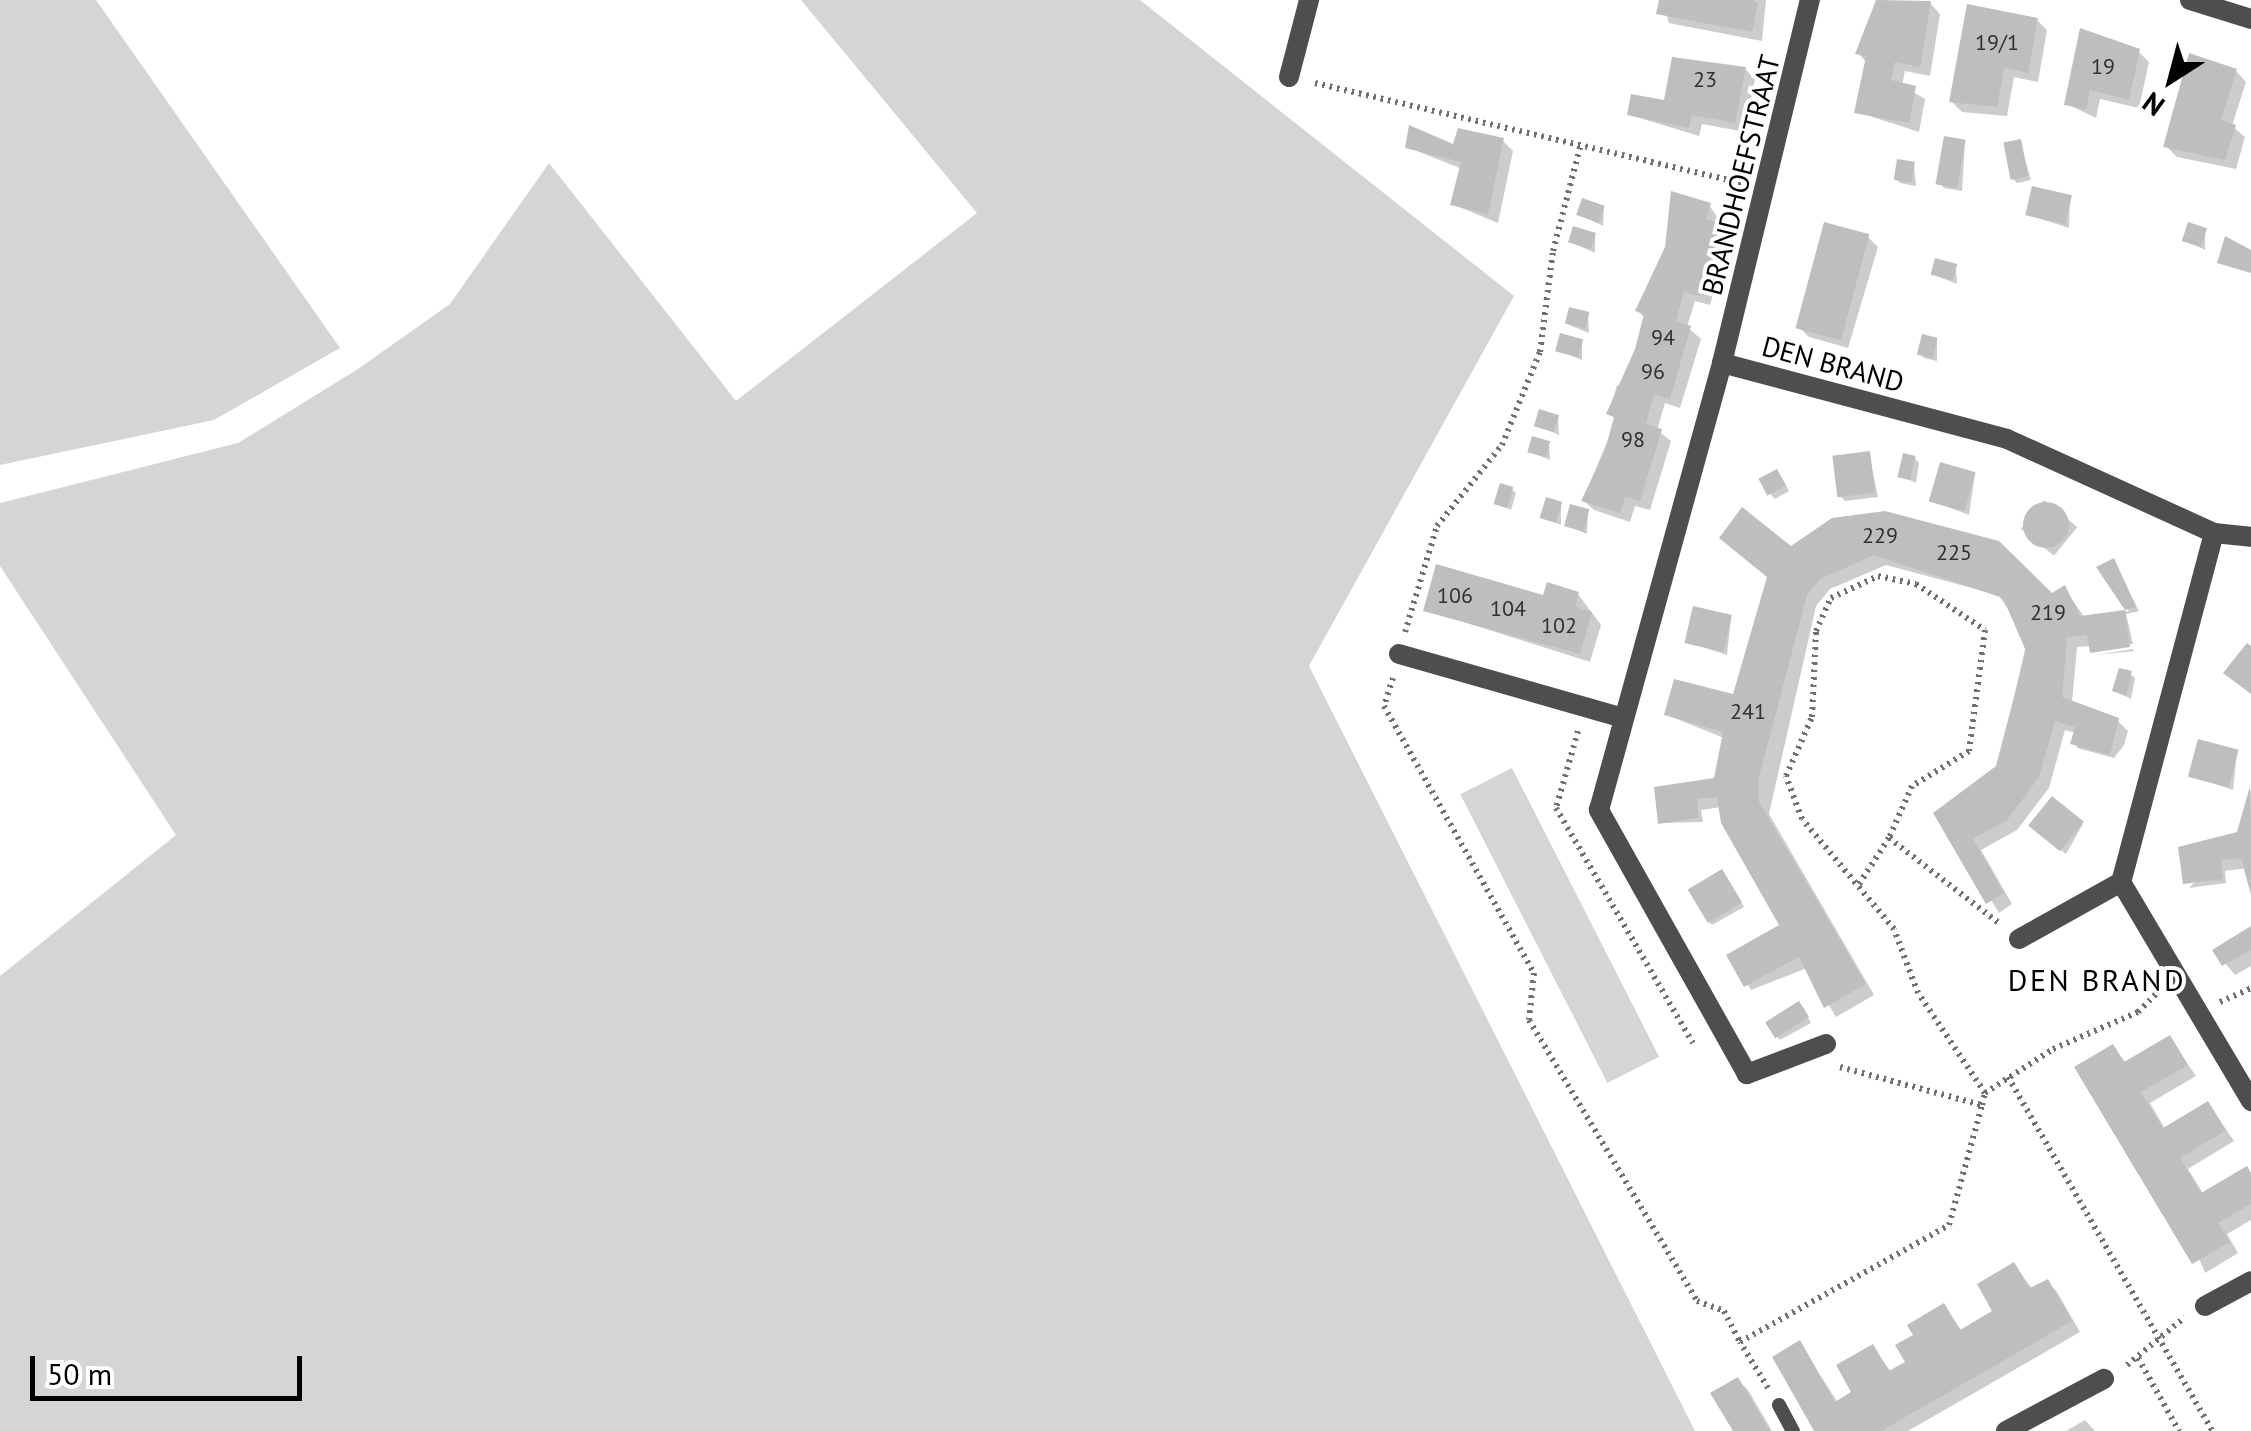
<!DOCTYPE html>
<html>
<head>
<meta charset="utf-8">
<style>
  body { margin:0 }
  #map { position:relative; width:2251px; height:1431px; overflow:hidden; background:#fff; font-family:"PT Sans",sans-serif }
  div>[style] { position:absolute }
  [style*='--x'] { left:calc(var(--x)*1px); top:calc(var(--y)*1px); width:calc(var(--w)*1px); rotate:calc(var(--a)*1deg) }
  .green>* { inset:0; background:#d5d5d5; transform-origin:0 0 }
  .shadow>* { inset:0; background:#0003; transform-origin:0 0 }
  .building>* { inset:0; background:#bebebe; transform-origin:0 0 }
  .round { border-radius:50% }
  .path>* { height:6px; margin-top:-3px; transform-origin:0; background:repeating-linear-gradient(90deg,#707070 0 2.5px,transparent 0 7.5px) }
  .service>* { height:14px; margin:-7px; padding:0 7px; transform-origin:7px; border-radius:7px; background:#4e4e4e }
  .minor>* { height:20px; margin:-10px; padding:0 10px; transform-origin:10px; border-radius:10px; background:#4e4e4e }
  span { translate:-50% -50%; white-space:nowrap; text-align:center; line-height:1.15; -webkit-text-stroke:8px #fff; paint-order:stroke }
  .number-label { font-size:22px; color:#303030 }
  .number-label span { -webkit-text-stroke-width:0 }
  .street-label { font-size:28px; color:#000 }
  .neighbourhood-label { font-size:30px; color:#000; letter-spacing:2.5px }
  .north { position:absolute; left:2121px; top:30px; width:100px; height:100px; -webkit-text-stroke:8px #fff; paint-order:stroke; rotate:216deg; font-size:28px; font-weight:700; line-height:40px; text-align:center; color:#000 }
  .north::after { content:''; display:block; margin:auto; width:35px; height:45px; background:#000; clip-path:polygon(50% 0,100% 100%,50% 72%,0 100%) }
  .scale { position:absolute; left:30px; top:1356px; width:272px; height:45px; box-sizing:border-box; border:5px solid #000; border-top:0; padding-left:12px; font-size:30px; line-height:35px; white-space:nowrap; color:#000; -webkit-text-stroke:8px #fff; paint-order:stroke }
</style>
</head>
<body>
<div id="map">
  <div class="green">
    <i style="clip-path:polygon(0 0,96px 0,340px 348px,214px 420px,0 465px)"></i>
    <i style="clip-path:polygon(801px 0,1140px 0,1514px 296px,1309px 666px,1695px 1431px,0 1431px,0 976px,176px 835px,0 566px,0 503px,238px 443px,358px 369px,450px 304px,549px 163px,736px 401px,977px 213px)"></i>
    <i style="left:1512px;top:768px;width:324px;height:58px;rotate:63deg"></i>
  </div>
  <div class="shadow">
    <i style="clip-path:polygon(1662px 0,1766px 0,1762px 41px,1669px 23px)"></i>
    <i style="clip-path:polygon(1877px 0,1930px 3px,1940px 14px,1930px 76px,1905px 71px,1902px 85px,1925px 99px,1919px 132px,1857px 112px,1867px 63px,1858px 53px)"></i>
    <i style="clip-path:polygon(2037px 20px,2047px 30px,2038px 82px,2014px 77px,2007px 116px,1962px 112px,1952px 102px)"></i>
    <i style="clip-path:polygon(2138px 51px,2149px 62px,2139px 108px,2100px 99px,2096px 118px,2067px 104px)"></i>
    <i style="clip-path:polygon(1745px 69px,1755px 79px,1745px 132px,1702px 124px,1699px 136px,1630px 115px)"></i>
    <i style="clip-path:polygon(2236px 71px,2246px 82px,2232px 126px,2245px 137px,2236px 169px,2177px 157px,2166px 146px)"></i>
    <i style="clip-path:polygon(1503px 141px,1513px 151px,1498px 223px,1452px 204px,1462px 169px,1407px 147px)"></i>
    <i style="clip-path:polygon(1965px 142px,1962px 191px,1944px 188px,1940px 183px)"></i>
    <i style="clip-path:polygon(2020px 142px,2031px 180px,2017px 183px,2012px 178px)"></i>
    <i style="clip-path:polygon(1914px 165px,1916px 186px,1900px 183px,1896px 179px)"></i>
    <i style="clip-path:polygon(2070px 197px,2069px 228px,2028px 215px)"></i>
    <i style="clip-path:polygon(1709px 205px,1730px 236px,1710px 305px,1695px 301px,1687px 327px,1701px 339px,1680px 408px,1665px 403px,1660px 420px,1657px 430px,1671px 441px,1650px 510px,1635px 506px,1630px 522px,1594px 510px,1583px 500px,1616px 420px,1609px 413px,1617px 385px,1625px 387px,1645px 318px,1638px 311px)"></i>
    <i style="clip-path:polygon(1604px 208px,1603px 226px,1580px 215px)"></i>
    <i style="clip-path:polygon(2205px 230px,2205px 250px,2185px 240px)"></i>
    <i style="clip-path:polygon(1595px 235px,1595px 253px,1571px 242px)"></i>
    <i style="clip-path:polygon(1868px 237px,1878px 247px,1848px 348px,1809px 337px,1799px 327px)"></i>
    <i style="clip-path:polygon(1956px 266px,1957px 284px,1934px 275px)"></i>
    <i style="clip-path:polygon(1588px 315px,1589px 333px,1567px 324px)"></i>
    <i style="clip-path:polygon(1937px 340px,1937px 361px,1924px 358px,1920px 353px)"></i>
    <i style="clip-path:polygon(1582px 341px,1582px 360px,1558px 350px)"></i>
    <i style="clip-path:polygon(1558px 417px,1559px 435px,1537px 425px)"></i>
    <i style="clip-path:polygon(1549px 444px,1550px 460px,1530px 451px)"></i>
    <i style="clip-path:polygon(1869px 454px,1878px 497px,1845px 501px,1840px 496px)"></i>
    <i style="clip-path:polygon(1915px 458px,1919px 463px,1916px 483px,1901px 476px)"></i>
    <i style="clip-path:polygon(1975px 474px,1969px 515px,1932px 501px)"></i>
    <i style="clip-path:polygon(1781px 476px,1789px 491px,1775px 499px,1771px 495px)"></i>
    <i style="clip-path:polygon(1511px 489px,1516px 493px,1511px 510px,1497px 503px)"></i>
    <i style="left:2044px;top:500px;width:43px;height:37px;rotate:39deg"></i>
    <i style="clip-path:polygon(1561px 504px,1561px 525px,1543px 517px)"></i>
    <i style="clip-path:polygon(1588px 512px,1587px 534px,1566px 525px)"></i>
    <i style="clip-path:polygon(1833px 521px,2052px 596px,2064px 588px,2085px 618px,2129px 611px,2099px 568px,2114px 561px,2139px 611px,2126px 614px,2133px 644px,2077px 647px,2072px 703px,2118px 721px,2128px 731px,2124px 745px,2114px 758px,2077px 748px,2076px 733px,2065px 730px,2049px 788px,2017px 830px,1981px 850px,2012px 904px,1999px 913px,1937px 813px,1998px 768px,2028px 636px,1998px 595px,1886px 565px,1830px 589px,1816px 606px,1769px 814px,1874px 995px,1836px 1017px,1807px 968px,1751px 990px,1729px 956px,1782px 926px,1721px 807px,1701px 810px,1703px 822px,1661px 823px,1716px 780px,1724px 738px,1667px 715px,1735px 697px,1790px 549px)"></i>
    <i style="clip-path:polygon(1578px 594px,1601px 625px,1590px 662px,1426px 610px)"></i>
    <i style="clip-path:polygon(1731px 618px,1727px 655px,1687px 642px)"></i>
    <i style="clip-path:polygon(2133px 649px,2134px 651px,2096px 655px)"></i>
    <i style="clip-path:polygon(2130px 674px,2135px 678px,2131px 699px,2115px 691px)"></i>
    <i style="clip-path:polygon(2237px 752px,2233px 790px,2191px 776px)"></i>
    <i style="clip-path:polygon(2251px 789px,2251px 877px,2248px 868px,2225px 871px,2226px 883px,2189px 888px,2239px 835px)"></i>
    <i style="clip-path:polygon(2083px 824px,2066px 854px,2035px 830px)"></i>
    <i style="clip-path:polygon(1726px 876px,1744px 907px,1712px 925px,1708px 921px)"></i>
    <i style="clip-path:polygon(2251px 929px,2251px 966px,2235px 975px,2215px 951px)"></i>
    <i style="clip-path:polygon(1803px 1008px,1811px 1023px,1780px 1040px,1776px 1036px)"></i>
    <i style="clip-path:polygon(2170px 1038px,2196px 1076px,2150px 1103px,2165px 1129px,2208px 1104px,2234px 1141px,2188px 1169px,2204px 1195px,2251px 1174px,2251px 1220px,2227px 1234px,2238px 1253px,2205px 1273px,2113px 1047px,2127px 1064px)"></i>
    <i style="clip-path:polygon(2014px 1265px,2033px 1290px,2047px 1282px,2057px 1292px,2080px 1332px,1908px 1431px,1817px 1431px,1800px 1343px,1838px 1403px,1855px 1393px,1873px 1348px,1892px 1373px,1908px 1363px,1916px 1336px,1944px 1306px,1962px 1331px,1996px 1312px)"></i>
    <i style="clip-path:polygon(1738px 1380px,1748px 1390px,1772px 1431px,1735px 1431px)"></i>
    <i style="clip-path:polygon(2085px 1420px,2095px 1431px,2066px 1431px)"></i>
  </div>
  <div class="building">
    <i style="clip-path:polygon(1659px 0,1753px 0,1758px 4px,1752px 32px,1656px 14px)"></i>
    <i style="clip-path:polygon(1876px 0,1931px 1px,1920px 67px,1895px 62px,1891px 80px,1916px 86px,1909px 123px,1854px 113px,1866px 56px,1855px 54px)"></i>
    <i style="clip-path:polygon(1967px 4px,2038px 18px,2028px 73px,2004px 68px,1997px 107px,1949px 102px)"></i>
    <i style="clip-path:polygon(2080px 28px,2140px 49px,2129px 100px,2090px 90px,2086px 109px,2064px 105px)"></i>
    <i style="clip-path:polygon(2189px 53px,2237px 69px,2221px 120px,2236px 125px,2225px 160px,2163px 147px)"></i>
    <i style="clip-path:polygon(1672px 57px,1746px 67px,1735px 123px,1692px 115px,1689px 128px,1627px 115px,1631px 94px,1664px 100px)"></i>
    <i style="clip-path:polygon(1409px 125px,1453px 144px,1458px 128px,1504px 138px,1488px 214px,1450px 205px,1461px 162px,1405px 148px)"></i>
    <i style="left:1944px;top:136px;width:22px;height:49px;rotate:10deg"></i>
    <i style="left:2021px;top:139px;width:38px;height:18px;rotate:79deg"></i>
    <i style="left:1897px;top:159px;width:18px;height:21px;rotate:9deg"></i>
    <i style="left:2032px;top:186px;width:41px;height:30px;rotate:13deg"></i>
    <i style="clip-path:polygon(1671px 191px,1711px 203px,1706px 219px,1721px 224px,1700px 296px,1684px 292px,1680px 306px,1676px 321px,1691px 326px,1670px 399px,1655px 394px,1650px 408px,1646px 424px,1662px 429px,1640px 501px,1625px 497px,1620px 513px,1581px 501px,1605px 451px,1614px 417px,1606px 414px,1635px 349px,1644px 314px,1635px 311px,1665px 247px)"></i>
    <i style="left:1582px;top:198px;width:24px;height:18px;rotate:19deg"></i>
    <i style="left:1824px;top:222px;width:47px;height:110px;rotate:15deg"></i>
    <i style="left:2188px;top:222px;width:20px;height:20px;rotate:18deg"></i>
    <i style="left:1573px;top:226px;width:24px;height:17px;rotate:17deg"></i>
    <i style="clip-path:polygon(2225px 236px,2251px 250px,2251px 273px,2217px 263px)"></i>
    <i style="left:1935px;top:258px;width:23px;height:17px;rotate:15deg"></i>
    <i style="left:1569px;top:307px;width:21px;height:17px;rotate:14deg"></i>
    <i style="left:1560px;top:333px;width:24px;height:19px;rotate:15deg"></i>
    <i style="left:1922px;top:334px;width:16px;height:21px;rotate:14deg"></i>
    <i style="left:1539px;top:409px;width:21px;height:18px;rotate:17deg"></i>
    <i style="left:1532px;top:436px;width:19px;height:17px;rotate:16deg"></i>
    <i style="left:1870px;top:451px;width:42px;height:38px;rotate:83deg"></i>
    <i style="left:1903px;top:453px;width:13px;height:25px;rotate:13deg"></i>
    <i style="left:1940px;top:462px;width:37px;height:41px;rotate:16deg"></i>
    <i style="left:1777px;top:469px;width:19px;height:21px;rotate:62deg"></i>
    <i style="left:1500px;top:483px;width:14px;height:22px;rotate:17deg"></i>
    <i style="left:1546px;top:497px;width:17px;height:22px;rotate:17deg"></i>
    <i class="round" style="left:2023px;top:502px;width:46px;height:46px"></i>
    <i style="left:1570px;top:504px;width:20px;height:23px;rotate:15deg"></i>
    <i style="clip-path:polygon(1742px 507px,1791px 546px,1832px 518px,1885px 511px,1999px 541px,2052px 593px,2065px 585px,2080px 616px,2125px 610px,2130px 647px,2090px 653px,2087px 635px,2067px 637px,2062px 697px,2119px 718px,2110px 755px,2070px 744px,2075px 727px,2055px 721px,2039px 777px,2007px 820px,1973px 839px,2004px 893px,1986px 904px,1933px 813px,1996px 766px,2026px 651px,2003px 598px,1874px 555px,1820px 579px,1807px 595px,1758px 781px,1759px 802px,1866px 984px,1824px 1008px,1799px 957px,1744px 987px,1726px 955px,1779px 925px,1721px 823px,1717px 797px,1697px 799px,1699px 818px,1658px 824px,1654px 787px,1714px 778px,1723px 732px,1664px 715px,1674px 679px,1733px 694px,1767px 577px,1719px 538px)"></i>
    <i style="clip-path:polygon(2114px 558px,2136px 607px,2125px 610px,2096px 567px)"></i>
    <i style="clip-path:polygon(1436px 564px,1543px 595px,1547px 582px,1579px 592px,1575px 607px,1592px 612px,1580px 654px,1423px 611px)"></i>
    <i style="left:1693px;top:606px;width:40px;height:38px;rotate:13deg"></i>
    <i style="clip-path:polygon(2247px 643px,2251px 646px,2251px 694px,2223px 673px)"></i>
    <i style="clip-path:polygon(2119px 668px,2132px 671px,2126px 696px,2112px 691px)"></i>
    <i style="left:2198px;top:739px;width:42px;height:39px;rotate:15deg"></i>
    <i style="clip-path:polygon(2250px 786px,2251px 895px,2241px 858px,2221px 860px,2223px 879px,2183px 884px,2178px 847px,2237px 832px)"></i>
    <i style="left:2052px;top:796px;width:41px;height:38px;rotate:39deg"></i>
    <i style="left:1722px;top:869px;width:39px;height:40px;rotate:59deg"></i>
    <i style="clip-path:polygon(2251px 926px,2251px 950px,2222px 966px,2212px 950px)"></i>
    <i style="left:1799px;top:1001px;width:19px;height:40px;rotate:58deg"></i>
    <i style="clip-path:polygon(2170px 1035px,2188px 1065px,2141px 1092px,2163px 1128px,2208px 1101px,2226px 1130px,2180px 1158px,2201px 1193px,2247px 1166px,2251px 1173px,2251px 1204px,2218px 1223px,2230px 1242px,2192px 1264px,2074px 1067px,2113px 1044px,2124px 1062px)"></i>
    <i style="clip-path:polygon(2014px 1262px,2030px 1288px,2048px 1279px,2072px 1321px,1881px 1431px,1814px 1431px,1772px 1357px,1800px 1340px,1835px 1402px,1851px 1392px,1836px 1365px,1873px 1344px,1889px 1371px,1905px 1362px,1895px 1345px,1913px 1335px,1907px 1325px,1944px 1303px,1960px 1330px,1992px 1311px,1977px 1284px)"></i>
    <i style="clip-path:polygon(1738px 1377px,1770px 1431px,1733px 1431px,1710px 1393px)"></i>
  </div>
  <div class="path">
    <i style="--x:1315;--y:83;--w:438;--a:13.2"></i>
    <i style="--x:1405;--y:632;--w:111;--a:-73.2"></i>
    <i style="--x:1437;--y:526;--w:104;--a:-51.3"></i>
    <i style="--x:1502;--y:445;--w:100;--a:-67.8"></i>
    <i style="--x:1540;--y:352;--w:102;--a:-82.7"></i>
    <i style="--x:1553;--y:251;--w:107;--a:-75.4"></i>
    <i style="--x:1393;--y:678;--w:29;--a:108"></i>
    <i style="--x:1384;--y:706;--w:306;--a:60.7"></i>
    <i style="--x:1534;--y:973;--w:47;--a:96.1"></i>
    <i style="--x:1529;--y:1020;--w:327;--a:59.1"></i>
    <i style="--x:1697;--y:1301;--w:29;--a:20"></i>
    <i style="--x:1724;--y:1311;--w:35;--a:63"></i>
    <i style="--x:1578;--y:731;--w:80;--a:105.9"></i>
    <i style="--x:1556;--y:808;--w:272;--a:59.8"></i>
    <i style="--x:1859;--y:884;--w:55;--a:-56.9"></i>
    <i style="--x:2220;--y:1002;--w:34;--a:-24"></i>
    <i style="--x:1840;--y:1067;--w:147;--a:15"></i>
    <i style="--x:1982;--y:1105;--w:12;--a:-76"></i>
    <i style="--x:1985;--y:1093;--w:81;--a:-32.9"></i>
    <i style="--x:2053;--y:1049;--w:93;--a:-23.5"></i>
    <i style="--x:2138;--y:1012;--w:28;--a:-45"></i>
    <i style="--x:2008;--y:1077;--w:409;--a:60"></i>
    <i style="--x:1985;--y:1093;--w:120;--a:-123.8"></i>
    <i style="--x:1918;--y:993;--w:68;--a:-110.6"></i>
    <i style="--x:1894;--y:929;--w:143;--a:-129.9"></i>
    <i style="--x:1802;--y:819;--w:46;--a:-110.4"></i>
    <i style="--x:1786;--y:776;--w:64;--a:-66.2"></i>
    <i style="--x:1812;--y:717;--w:86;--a:-87.3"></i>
    <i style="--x:1816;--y:631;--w:36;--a:-66"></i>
    <i style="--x:1831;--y:598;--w:52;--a:-25.1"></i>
    <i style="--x:1878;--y:576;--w:39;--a:12"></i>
    <i style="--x:1916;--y:584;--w:83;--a:33.7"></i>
    <i style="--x:1985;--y:630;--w:122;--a:97.5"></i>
    <i style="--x:1969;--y:751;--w:67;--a:148.4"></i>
    <i style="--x:1912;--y:786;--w:57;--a:113.9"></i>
    <i style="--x:1889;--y:838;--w:139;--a:37.7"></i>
    <i style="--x:2138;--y:1358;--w:84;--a:60.7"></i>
    <i style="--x:2127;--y:1365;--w:75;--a:-39.6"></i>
    <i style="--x:1768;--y:1388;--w:54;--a:-121.3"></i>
    <i style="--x:1740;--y:1342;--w:240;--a:-29.2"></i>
    <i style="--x:1949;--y:1225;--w:124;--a:-74.6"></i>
  </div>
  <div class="service">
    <i style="--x:1779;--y:1405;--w:30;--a:62"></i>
  </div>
  <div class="minor">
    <i style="--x:2190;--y:0;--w:64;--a:17.3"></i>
    <i style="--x:1289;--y:77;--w:80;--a:-75.4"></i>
    <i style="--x:1722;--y:363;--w:374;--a:-76.4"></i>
    <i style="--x:2214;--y:533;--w:361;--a:104.9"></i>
    <i style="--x:2121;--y:882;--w:255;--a:59.3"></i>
    <i style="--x:1399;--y:654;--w:230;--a:15.9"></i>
    <i style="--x:2019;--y:939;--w:117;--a:-29.2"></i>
    <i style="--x:1826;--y:1044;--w:85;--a:159.2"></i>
    <i style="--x:1747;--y:1074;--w:303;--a:-119.3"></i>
    <i style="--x:1599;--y:810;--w:464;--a:-74.6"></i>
    <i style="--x:1722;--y:363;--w:295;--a:14.9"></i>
    <i style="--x:2007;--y:439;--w:227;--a:24.4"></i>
    <i style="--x:2214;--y:533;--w:37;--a:6"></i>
    <i style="--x:2205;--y:1306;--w:52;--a:-28.5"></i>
    <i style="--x:2006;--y:1431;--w:111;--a:-28"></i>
  </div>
  <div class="number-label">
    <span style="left:1997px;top:43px">19/1</span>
    <span style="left:2103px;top:67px">19</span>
    <span style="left:1705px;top:80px">23</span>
    <span style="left:1663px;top:338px">94</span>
    <span style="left:1653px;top:372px">96</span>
    <span style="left:1633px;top:440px">98</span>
    <span style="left:1880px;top:536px">229</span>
    <span style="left:1954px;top:553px">225</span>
    <span style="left:1455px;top:596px">106</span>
    <span style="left:1508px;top:609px">104</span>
    <span style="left:2048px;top:613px">219</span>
    <span style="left:1559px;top:626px">102</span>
    <span style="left:1748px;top:712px">241</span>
  </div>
  <div class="street-label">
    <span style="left:1741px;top:175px;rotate:-76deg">BRANDHOEFSTRAAT</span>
    <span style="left:1833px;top:364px;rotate:15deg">DEN BRAND</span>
  </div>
  <div class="neighbourhood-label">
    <span style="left:2097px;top:980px">DEN BRAND</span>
  </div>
  <div class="north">N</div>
  <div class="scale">50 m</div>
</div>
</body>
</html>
